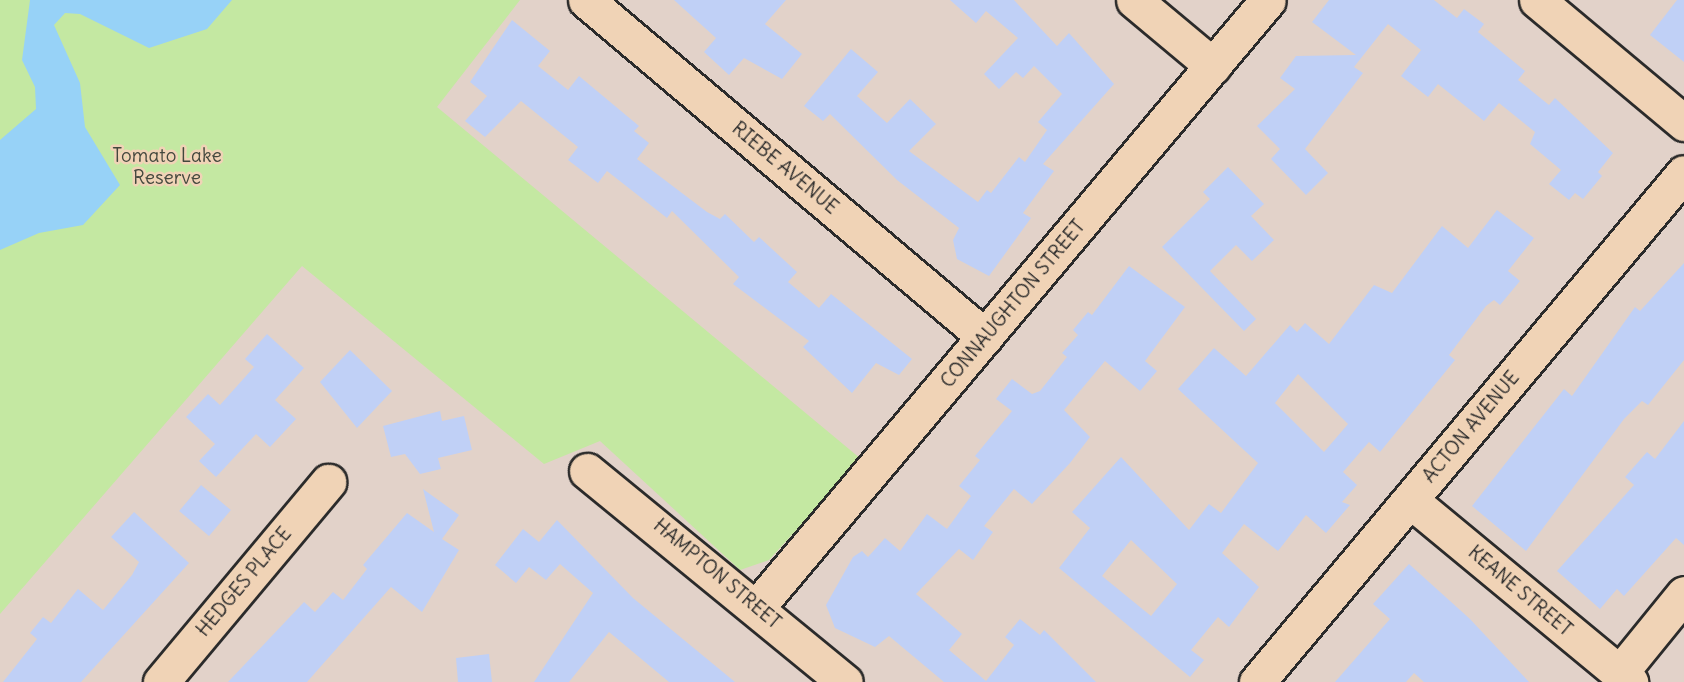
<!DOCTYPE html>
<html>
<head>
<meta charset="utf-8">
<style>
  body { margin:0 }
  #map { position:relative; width:1684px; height:682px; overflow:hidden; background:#e2d2c9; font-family:Delius,sans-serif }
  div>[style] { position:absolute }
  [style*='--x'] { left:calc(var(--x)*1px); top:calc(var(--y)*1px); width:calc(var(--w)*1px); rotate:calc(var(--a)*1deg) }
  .green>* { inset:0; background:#c4e8a2 }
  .water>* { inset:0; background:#97d2f7 }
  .building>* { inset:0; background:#c0d0f6; transform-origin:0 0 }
  .roads { filter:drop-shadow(2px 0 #2b2b2b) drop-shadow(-2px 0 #2b2b2b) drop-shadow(0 2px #2b2b2b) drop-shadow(0 -2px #2b2b2b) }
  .minor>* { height:35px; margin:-17.5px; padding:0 17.5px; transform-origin:17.5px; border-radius:17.5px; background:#f0d3b6 }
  span { translate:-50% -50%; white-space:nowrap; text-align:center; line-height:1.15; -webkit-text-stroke:5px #f0d3b6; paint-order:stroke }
  .park-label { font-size:19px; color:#42473d }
  .street-label { font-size:19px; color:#2b2b2b }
</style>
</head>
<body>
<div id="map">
  <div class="green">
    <i style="clip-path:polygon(0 0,520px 0,437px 107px,861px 459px,769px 560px,740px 570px,600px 441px,544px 464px,302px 266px,0 614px)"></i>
  </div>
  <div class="water">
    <i style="clip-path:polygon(30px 0,232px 0,207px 29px,149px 48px,80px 14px,65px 13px,54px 25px,80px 83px,85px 127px,120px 185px,83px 225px,39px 233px,0 250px,0 140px,36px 109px,35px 87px,22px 60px)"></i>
  </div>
  <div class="building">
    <i style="clip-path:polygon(674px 0,786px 0,765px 24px,802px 54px,782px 79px,744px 58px,729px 75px,704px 52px,716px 38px)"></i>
    <i style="clip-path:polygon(950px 0,1014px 0,1057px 46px,1069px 33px,1114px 84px,1043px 164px,1054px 171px,1023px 213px,1031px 218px,989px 276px,957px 259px,953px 240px,959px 228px,897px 180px,830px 114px,823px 121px,804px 106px,851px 49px,878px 72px,857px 96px,887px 123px,910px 99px,936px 124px,909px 151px,978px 202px,987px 190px,991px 193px,1019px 157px,1025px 162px,1047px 130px,1038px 122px,1062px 94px,1034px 66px,1023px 78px,1016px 72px,999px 89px,984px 74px,1018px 38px,986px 11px,976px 23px)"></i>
    <i style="clip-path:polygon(1329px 0,1434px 0,1457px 18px,1464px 9px,1484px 24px,1478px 32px,1525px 71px,1518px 80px,1549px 105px,1555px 98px,1613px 153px,1598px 172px,1602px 176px,1583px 199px,1575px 193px,1569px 200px,1549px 184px,1561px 170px,1530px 144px,1535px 132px,1499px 103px,1484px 121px,1438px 84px,1428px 97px,1401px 76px,1421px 50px,1388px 24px,1354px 67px,1363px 73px,1305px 149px,1328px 173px,1306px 195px,1271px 159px,1280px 149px,1257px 126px,1295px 89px,1280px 78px,1296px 56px,1356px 55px,1312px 22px)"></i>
    <i style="clip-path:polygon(1677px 0,1684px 0,1684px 62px,1650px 35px)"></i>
    <i style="clip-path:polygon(512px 20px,550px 51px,538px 66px,568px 90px,579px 76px,639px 126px,634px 131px,649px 143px,637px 159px,707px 212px,720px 219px,725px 214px,754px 242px,759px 237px,797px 272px,788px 282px,819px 308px,831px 294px,912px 359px,899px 375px,876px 363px,852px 393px,803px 347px,809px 341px,733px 284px,739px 277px,672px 211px,667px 218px,607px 171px,598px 183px,568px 160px,578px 147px,521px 101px,485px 137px,465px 121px,487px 96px,470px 82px)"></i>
    <i style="clip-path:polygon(1228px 167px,1264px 204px,1251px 216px,1274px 240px,1252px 261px,1236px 245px,1210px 271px,1256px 319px,1244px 331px,1162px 247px,1210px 199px,1203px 192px)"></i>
    <i style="clip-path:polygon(evenodd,1497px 210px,1534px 238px,1508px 271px,1520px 281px,1500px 305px,1494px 300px,1486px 306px,1449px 355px,1455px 360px,1380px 452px,1369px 442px,1343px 472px,1357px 485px,1342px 502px,1350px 505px,1326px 533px,1306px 515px,1278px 551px,1244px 524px,1222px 553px,1259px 587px,1229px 627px,1218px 617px,1191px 650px,1204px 660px,1190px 677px,1059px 568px,1090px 528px,1072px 512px,1121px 457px,1189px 530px,1209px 504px,1221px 513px,1258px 463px,1178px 389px,1214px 348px,1246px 376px,1290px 325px,1297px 332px,1305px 323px,1329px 344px,1374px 285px,1392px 293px,1442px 226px,1468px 248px,1497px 210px,1298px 374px,1348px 424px,1324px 452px,1275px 403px,1298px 374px,1497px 210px,1131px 540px,1177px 584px,1151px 616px,1102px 576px,1131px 540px)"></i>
    <i style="clip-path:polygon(1684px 263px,1684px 360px,1648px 405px,1642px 401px,1624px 419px,1526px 551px,1472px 506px,1564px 389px,1572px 396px,1635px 307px,1640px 311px)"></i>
    <i style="clip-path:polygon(1129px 266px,1185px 307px,1145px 361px,1157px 371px,1140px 391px,1105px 361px,1064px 410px,1090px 437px,1070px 463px,1032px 504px,1014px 489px,984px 526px,993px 532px,973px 560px,959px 549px,916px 594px,962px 634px,949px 650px,986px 681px,1014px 645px,1005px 637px,1020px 619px,1040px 635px,1044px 630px,1096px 682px,944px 682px,889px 636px,875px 647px,835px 628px,826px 605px,853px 557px,862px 551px,868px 557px,885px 538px,900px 551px,927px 514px,947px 529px,971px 496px,959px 486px,980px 460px,975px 456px,1012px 411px,996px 399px,1012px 379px,1032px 394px,1040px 391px,1067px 357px,1062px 353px,1078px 335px,1073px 330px,1088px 312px,1092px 315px)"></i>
    <i style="clip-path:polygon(267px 334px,304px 368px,275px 400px,296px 419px,270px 447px,256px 434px,216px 477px,199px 461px,215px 444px,186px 417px,208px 394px,220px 405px,254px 367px,245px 359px)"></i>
    <i style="clip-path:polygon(350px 350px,392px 391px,357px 428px,320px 382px)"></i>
    <i style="clip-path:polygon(440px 411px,442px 421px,464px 416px,472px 450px,438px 458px,441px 469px,420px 474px,405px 454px,391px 457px,383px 426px)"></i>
    <i style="clip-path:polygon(1684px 421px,1684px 545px,1676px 538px,1624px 596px,1617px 589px,1600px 609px,1557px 571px,1634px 485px,1625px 477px,1647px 452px,1655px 459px)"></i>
    <i style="left:201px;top:485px;width:39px;height:34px;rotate:40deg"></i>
    <i style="clip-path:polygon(423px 489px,459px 515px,442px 539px,459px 550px,422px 612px,391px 587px,307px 682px,228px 682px,304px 602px,315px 612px,333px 592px,343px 600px,367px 569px,363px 565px,407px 513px,434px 532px)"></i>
    <i style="clip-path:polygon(134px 512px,189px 563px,81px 682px,3px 682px,37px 639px,30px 633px,43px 617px,51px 623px,78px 589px,103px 610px,132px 575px,139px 562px,111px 537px)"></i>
    <i style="clip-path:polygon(557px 520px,633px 598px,735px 682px,669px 682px,609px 632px,569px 682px,534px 682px,593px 593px,560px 564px,546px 580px,529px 567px,516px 583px,495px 565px,523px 529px,539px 542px)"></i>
    <i style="clip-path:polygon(1409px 564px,1470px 619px,1529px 682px,1424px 682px,1414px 673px,1406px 682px,1335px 682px,1390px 619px,1373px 604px)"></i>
    <i style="clip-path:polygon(489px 654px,492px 682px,458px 682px,456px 658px)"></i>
  </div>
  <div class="roads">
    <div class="minor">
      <i style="--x:586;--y:0;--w:522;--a:40.18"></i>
      <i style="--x:1134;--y:0;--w:103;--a:39.9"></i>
      <i style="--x:1537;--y:0;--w:192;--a:39.9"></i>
      <i style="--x:587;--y:471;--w:333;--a:39.3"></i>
      <i style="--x:1410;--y:500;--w:286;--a:39.6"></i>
      <i style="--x:757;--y:607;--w:793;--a:-49.91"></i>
      <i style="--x:1619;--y:674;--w:103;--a:-50.9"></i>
      <i style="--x:161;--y:682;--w:261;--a:-50.1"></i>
      <i style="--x:1257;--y:682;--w:664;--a:-50.01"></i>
    </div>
  </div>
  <div class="park-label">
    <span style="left:167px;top:167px">Tomato Lake<br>Reserve</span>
  </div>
  <div class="street-label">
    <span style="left:785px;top:168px;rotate:40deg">RIEBE AVENUE</span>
    <span style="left:1013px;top:304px;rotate:-50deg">CONNAUGHTON STREET</span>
    <span style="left:1471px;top:427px;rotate:-50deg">ACTON AVENUE</span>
    <span style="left:717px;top:574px;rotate:40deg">HAMPTON STREET</span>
    <span style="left:244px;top:582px;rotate:-50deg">HEDGES PLACE</span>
    <span style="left:1520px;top:591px;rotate:40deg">KEANE STREET</span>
  </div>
</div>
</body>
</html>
